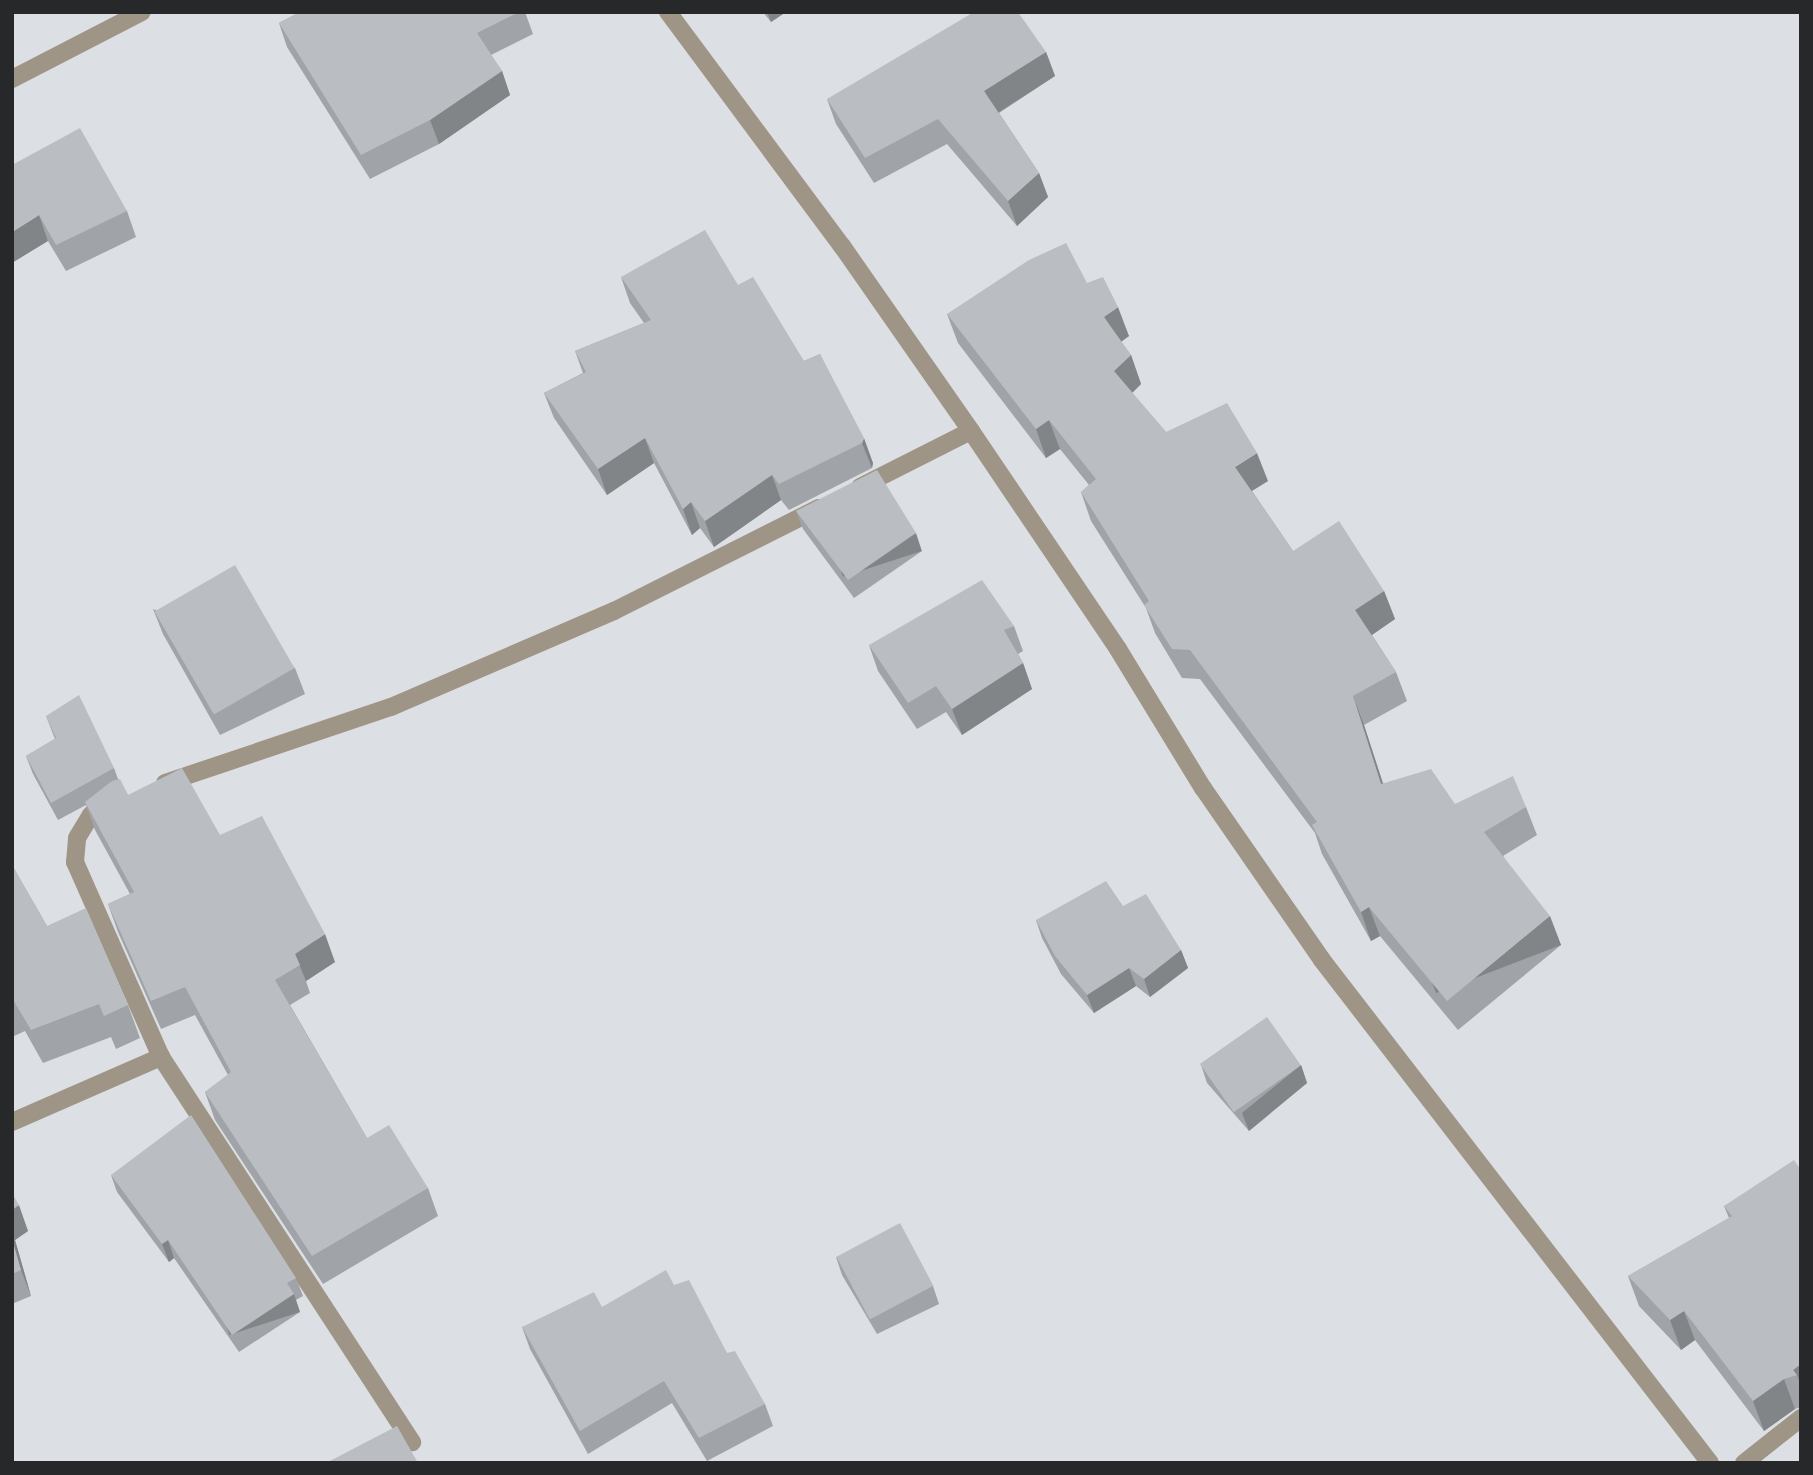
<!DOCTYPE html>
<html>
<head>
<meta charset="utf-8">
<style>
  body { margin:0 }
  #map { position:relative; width:1813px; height:1475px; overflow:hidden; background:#dce0e4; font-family:"PT Sans Narrow",sans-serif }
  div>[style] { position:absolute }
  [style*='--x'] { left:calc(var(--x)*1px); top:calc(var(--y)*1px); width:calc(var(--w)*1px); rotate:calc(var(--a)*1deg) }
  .street>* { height:18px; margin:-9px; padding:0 9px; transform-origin:9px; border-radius:9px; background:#9f9586 }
  .wall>* { inset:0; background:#a0a3a8 }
  .shaded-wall>* { inset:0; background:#828588; transform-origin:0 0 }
  .building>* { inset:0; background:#babec3; transform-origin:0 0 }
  span { translate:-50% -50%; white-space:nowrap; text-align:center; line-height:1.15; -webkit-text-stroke:7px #e9edf2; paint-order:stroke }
  .frame { position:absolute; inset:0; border:14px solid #27282a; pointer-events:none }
</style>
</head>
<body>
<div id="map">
  <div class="street">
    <i style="--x:668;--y:12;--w:292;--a:53.4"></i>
    <i style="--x:842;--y:246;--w:226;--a:55.1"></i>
    <i style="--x:971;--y:431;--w:263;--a:56"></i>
    <i style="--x:1118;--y:649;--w:163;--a:58.6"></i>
    <i style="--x:1203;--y:788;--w:209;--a:55.3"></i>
    <i style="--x:1322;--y:960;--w:635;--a:52.35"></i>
    <i style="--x:12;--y:79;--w:146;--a:-27.3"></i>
    <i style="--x:860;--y:487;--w:124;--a:-26.8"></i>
    <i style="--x:165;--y:783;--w:238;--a:-18.6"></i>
    <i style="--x:391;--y:707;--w:243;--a:-23.3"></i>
    <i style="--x:614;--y:611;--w:229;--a:-26.7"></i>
    <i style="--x:161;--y:1057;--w:460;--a:56.9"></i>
    <i style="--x:12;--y:1122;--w:163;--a:-23.6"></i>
    <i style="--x:161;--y:1057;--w:213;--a:-113.8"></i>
    <i style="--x:75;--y:862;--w:24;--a:-85"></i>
    <i style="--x:77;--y:838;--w:27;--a:-59"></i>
    <i style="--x:91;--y:815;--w:22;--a:-30"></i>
    <i style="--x:1744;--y:1463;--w:73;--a:-38.3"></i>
  </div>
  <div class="wall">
    <i style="clip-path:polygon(300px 12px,525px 12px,533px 34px,491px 55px,502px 71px,510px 95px,439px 144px,370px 179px,287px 47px,279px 23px)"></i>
    <i style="clip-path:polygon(763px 12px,786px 12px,771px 22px)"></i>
    <i style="clip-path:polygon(1046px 52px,1055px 76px,999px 113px,1039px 173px,1048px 197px,1017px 226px,947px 144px,874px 183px,836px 124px,827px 99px)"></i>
    <i style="clip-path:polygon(12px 165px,127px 211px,136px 237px,66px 271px,48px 241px)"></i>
    <i style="clip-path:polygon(621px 277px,738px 285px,804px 361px,820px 354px,873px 463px,872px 468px,789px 510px,781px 500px,714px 547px,700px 528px,692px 535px,654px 463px,607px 495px,554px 418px,544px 393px,583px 373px,575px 351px,644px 323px,630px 303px)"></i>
    <i style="clip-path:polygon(1087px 283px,1129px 336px,1121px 342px,1131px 355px,1141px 384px,1132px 393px,1166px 432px,1268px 481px,1252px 491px,1293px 551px,1384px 591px,1395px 619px,1372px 635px,1396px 672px,1407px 701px,1364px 725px,1383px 783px,1455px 804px,1526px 807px,1537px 835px,1503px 856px,1561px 945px,1458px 1030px,1380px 936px,1371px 941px,1322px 854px,1315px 833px,1200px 679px,1182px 678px,1155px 633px,1146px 608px,1091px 521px,1081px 492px,1089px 485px,1060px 449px,1046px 458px,958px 343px,947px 314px)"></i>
    <i style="clip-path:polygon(796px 511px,922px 551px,854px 598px,803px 529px)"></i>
    <i style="clip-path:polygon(153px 609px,295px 668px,305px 694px,220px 735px,163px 634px)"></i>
    <i style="clip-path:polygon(1014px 626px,1023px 651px,1018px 654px,1023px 663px,1032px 689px,962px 735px,946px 712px,917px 729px,878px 671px,869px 645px)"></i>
    <i style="clip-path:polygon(46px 716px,114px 768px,118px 779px,128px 795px,220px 835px,335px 962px,306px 981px,310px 993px,290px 1005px,367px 1138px,428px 1188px,438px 1216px,323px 1284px,215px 1120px,205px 1092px,228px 1075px,195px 1015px,161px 1029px,118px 932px,108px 904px,130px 894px,95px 830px,86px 805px,58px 820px,33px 774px,26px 756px,55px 739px)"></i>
    <i style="clip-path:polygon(12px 865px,47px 926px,128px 1005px,140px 1038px,116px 1049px,111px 1037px,43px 1063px,25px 1031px,12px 1037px)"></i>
    <i style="clip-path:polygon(1123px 906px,1181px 950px,1188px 968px,1150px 997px,1136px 986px,1094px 1013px,1061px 974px,1042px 938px,1036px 920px)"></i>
    <i style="clip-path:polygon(1201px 1065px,1301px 1065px,1307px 1083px,1249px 1131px,1207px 1083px)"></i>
    <i style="clip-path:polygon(1801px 1170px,1801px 1407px,1795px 1409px,1764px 1431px,1695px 1340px,1681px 1350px,1639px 1306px,1628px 1276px,1729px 1218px,1724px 1206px)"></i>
    <i style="clip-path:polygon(111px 1175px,296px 1278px,303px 1296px,296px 1300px,300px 1312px,239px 1352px,174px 1258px,169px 1262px,117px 1192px)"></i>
    <i style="clip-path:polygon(12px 1193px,28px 1231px,15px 1240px,31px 1296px,12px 1304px)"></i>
    <i style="clip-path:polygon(836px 1257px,933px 1286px,939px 1304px,877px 1334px,842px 1275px)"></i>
    <i style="clip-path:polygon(674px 1285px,727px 1353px,765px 1404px,773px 1426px,707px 1461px,672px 1403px,588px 1454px,530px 1349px,522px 1327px,602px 1307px)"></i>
  </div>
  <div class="shaded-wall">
    <i style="clip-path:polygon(767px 12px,786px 12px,771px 22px)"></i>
    <i style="clip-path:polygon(1046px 52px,1055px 76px,993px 116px,984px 91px)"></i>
    <i style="clip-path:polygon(502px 71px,510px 95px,439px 144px,430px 120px)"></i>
    <i style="clip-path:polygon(1039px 173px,1048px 197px,1017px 226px,1008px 201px)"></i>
    <i style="clip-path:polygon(39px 215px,48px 241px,12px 263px,12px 232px)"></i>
    <i style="clip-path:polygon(1118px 307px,1129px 336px,1115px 346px,1104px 317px)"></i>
    <i style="clip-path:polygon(1131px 355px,1141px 384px,1125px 400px,1114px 371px)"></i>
    <i style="clip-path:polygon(1049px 420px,1060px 449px,1046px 458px,1036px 429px)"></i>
    <i style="clip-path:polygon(645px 438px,654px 463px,607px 495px,598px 469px)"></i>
    <i style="clip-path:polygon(864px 438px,873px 463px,872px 468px,862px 443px)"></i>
    <i style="clip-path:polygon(1257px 453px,1268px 481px,1245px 495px,1235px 467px)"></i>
    <i style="clip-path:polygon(772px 475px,781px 500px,714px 547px,705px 521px)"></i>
    <i style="clip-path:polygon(691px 502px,700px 528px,692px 535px,683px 509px)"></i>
    <i style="left:916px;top:533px;width:19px;height:83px;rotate:72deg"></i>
    <i style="clip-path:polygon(1384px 591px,1395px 619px,1366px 639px,1355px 610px)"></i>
    <i style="clip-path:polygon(1023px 663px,1032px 689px,962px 735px,952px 709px)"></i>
    <i style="clip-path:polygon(1353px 696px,1364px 725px,1392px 812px,1381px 784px)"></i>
    <i style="clip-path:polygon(1369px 907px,1380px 936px,1371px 941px,1361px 912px)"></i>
    <i style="left:1550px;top:916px;width:31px;height:134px;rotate:69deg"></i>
    <i style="clip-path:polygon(325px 934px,335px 962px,306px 981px,295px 954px)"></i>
    <i style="clip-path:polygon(1181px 950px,1188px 968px,1150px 997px,1144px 979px)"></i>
    <i style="clip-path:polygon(1129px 968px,1136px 986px,1094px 1013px,1087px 995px)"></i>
    <i style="clip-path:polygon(1301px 1065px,1307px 1083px,1249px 1131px,1242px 1113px)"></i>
    <i style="clip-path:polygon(19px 1205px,28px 1231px,15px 1240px,31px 1296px,21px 1270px,12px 1239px,12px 1210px)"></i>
    <i style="clip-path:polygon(168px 1240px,174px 1258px,169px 1262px,162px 1244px)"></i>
    <i style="left:294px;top:1294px;width:19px;height:74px;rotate:72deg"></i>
    <i style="clip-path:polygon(1684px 1311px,1695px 1340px,1681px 1350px,1670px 1320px)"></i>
    <i style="clip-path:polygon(1801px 1364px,1801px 1386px,1797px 1375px,1793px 1370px)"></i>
    <i style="clip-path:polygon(1784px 1379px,1795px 1409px,1764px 1431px,1753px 1401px)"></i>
  </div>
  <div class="building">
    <i style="clip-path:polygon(300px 12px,519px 12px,477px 33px,502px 71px,430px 120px,361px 155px,279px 23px)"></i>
    <i style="clip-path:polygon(974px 12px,1018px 12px,1046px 52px,984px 91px,1039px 173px,1008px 201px,938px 119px,865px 158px,827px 99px)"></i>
    <i style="clip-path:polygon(80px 128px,127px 211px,56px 245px,39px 215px,12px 232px,12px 165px)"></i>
    <i style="clip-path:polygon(705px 230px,738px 285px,753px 277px,804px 361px,820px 354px,864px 438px,862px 443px,779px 484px,772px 475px,705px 521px,691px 502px,683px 509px,645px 438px,598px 469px,544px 393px,586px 372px,575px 351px,651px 320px,621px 277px)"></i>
    <i style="clip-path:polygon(1066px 243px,1087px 283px,1103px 277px,1118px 307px,1104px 317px,1131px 355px,1114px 371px,1166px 432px,1227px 403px,1257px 453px,1235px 467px,1293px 551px,1339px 521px,1384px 591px,1355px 610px,1396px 672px,1353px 696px,1381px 784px,1431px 769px,1455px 804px,1513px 776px,1526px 807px,1484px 832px,1550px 916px,1447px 1001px,1369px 907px,1361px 912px,1312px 825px,1317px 822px,1190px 650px,1172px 649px,1144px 605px,1149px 601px,1081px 492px,1096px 479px,1049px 420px,1036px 429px,947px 314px,1029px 260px)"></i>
    <i style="clip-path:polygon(877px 470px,916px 533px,848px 580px,796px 511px)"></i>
    <i style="left:235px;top:565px;width:119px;height:93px;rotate:60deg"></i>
    <i style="clip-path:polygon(982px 580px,1014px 626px,1004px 630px,1023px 663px,952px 709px,936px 686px,908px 703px,869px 645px)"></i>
    <i style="clip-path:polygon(79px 695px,114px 768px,51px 803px,26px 756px,56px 738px,46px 716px)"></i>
    <i style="clip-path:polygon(182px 768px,220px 835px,262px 816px,325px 934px,295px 954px,300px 965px,275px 980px,367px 1138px,389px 1125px,428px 1188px,312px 1256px,205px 1092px,231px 1072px,185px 987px,151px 1001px,108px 904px,134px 892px,85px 802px,112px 781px,120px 779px,128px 795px)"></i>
    <i style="clip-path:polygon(12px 865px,47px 926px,86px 908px,128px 1005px,104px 1016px,99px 1004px,31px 1030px,12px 998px)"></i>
    <i style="clip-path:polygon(1106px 881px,1123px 906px,1146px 894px,1181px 950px,1144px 979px,1129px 968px,1087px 995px,1055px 956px,1036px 920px)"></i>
    <i style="left:1267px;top:1017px;width:59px;height:82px;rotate:55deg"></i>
    <i style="clip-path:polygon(191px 1115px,296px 1278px,287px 1283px,294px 1294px,232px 1335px,168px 1240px,162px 1244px,111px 1175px)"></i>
    <i style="clip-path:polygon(1794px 1160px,1801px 1170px,1801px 1364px,1793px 1370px,1797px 1375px,1784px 1379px,1753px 1401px,1684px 1311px,1670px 1320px,1628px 1276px,1732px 1216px,1724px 1206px)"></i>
    <i style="clip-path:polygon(12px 1193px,19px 1205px,12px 1210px)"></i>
    <i style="left:900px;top:1223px;width:71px;height:72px;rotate:62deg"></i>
    <i style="clip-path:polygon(12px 1239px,21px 1270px,12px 1274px)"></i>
    <i style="clip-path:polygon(666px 1270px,674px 1285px,689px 1280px,727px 1353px,735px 1351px,765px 1404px,699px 1438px,664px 1381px,580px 1431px,522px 1327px,594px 1292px,602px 1307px)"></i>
    <i style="clip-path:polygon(397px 1426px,418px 1463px,326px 1463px)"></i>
  </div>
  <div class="frame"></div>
</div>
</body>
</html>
